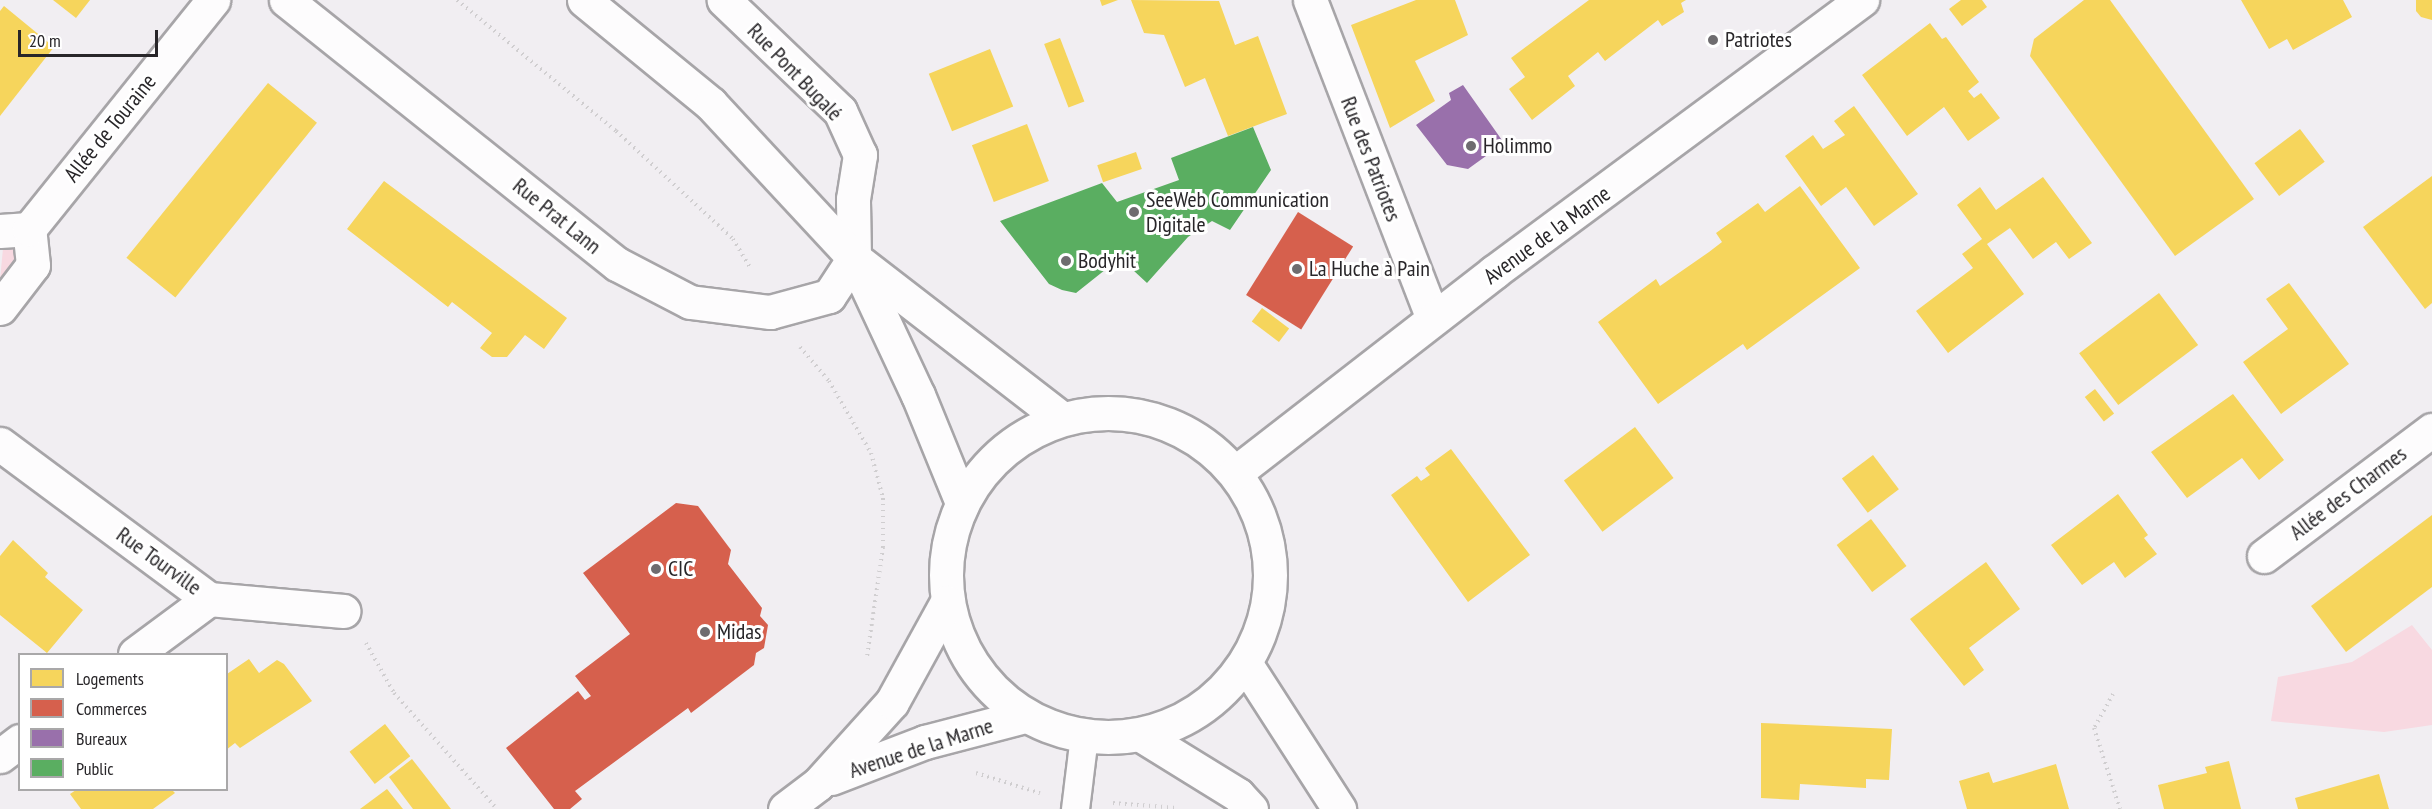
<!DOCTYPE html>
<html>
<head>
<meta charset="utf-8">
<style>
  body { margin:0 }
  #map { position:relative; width:2432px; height:809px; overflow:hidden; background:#f1eef2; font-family:"PT Sans Narrow",sans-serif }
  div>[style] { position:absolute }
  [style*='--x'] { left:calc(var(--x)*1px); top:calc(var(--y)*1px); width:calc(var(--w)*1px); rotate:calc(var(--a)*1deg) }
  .green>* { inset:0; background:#f8d9e1 }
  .homes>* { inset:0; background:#f6d55c; transform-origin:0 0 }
  .shops>* { inset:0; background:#d6604d; transform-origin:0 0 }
  .offices>* { inset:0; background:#9970ab }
  .public>* { inset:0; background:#5aae61 }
  .path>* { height:4px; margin-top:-2px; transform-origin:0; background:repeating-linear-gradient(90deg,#d0ced0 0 1.5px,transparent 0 6px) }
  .roads { filter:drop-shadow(2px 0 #a7a5a8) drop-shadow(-2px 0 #a7a5a8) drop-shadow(0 2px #a7a5a8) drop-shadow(0 -2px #a7a5a8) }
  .service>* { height:27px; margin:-13.5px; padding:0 13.5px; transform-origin:13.5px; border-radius:13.5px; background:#fdfcfd }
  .minor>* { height:33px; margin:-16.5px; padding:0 16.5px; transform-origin:16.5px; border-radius:16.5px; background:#fdfcfd }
  .secondary>* { height:33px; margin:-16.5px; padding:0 16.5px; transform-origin:16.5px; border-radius:16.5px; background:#fdfcfd }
  .secondary>.ring { margin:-16.5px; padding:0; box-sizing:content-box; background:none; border:33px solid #fdfcfd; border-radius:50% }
  .dots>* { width:16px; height:16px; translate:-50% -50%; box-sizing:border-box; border:3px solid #fff; border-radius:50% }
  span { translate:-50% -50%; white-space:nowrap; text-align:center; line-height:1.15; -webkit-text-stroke:6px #fff; paint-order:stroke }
  .poi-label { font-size:22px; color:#282629 }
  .left { translate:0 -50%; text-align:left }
  .street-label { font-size:22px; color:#282629 }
  .legend { position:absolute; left:18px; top:653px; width:210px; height:138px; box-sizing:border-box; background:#fff; border:2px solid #a9a8a9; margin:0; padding:8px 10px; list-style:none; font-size:18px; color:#282629 }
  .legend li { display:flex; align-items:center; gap:12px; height:30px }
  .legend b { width:30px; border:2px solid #a9a8a9 }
  .scale { position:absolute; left:18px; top:30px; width:140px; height:27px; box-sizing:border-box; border:3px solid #282629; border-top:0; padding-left:8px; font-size:18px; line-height:21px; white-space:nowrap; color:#282629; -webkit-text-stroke:4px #fff; paint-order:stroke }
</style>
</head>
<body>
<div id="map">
  <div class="green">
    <i style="clip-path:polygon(3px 248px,13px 249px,16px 259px,0 280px)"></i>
    <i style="clip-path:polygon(2412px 625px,2432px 650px,2432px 725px,2384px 732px,2271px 721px,2278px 677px,2352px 662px)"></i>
  </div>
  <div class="homes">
    <i style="clip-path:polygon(53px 0,90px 0,76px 18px)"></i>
    <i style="clip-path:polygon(1100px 0,1118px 0,1102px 6px)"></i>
    <i style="clip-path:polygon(1131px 0,1219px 1px,1235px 45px,1258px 36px,1287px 114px,1228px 136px,1205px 78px,1185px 87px,1164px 35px,1144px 33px)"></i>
    <i style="clip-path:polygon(1416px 0,1455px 0,1468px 35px,1415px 61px,1435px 101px,1390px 128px,1351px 25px)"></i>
    <i style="clip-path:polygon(1589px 0,1686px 0,1681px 3px,1684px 12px,1662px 26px,1658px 20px,1605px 61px,1598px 52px,1568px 76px,1575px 86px,1532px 120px,1509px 89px,1525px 77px,1511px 58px)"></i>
    <i style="clip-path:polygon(1961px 0,1982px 0,1987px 7px,1962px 26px,1949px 9px)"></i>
    <i style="clip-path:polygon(2084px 0,2110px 0,2254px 199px,2175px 256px,2030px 56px,2034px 39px)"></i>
    <i style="clip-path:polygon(2241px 0,2343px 0,2352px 17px,2293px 50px,2287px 39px,2269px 49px)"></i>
    <i style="clip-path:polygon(2416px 0,2432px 0,2432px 20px,2421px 17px,2416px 11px)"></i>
    <i style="clip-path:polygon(4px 6px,54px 47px,0 116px,0 11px)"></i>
    <i style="clip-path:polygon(1930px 23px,1942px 39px,1946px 37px,1979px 82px,1968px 91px,1974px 98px,1981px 93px,2000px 118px,1968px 141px,1944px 107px,1907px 136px,1862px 75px)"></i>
    <i style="left:1060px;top:38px;width:68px;height:17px;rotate:69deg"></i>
    <i style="left:990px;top:49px;width:62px;height:66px;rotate:68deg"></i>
    <i style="left:268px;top:83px;width:63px;height:225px;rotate:39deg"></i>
    <i style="clip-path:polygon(1854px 106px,1918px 194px,1874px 226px,1846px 187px,1821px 206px,1785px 156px,1813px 135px,1823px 149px,1845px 135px,1834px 121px)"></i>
    <i style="left:1027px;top:124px;width:61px;height:59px;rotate:69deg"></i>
    <i style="left:2300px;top:129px;width:41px;height:57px;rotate:53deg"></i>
    <i style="left:1136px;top:152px;width:18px;height:41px;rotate:71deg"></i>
    <i style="clip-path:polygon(2432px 176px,2432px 303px,2425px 309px,2363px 227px)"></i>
    <i style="clip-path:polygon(2043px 177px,2092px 243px,2069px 259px,2056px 242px,2033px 259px,2010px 228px,1987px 244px,2024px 294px,1948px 353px,1916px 311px,1973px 268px,1962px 254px,1982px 239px,1957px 205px,1980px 187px,1996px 210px)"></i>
    <i style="clip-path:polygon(384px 181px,567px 318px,544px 349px,525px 335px,507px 357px,492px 357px,480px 348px,492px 333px,452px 302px,448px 307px,347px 229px)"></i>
    <i style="clip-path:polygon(1800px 186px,1860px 268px,1747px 350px,1743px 344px,1658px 404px,1598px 322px,1656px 279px,1660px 286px,1709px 252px,1722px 242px,1716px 233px,1758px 203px,1765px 212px)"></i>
    <i style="clip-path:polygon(2289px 283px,2349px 364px,2281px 414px,2243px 362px,2288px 329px,2266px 299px)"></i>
    <i style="left:2159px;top:293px;width:65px;height:100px;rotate:53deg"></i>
    <i style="left:1262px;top:308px;width:34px;height:17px;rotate:37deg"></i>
    <i style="left:2095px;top:389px;width:31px;height:13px;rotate:52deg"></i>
    <i style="clip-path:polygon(2233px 394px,2284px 460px,2259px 480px,2242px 458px,2187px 498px,2151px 452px)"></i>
    <i style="left:1635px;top:427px;width:64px;height:89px;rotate:53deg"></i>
    <i style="clip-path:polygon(1451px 449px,1530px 555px,1468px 602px,1391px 495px,1417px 476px,1421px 481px,1430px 475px,1425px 468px)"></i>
    <i style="left:1873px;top:455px;width:43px;height:39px;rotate:53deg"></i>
    <i style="clip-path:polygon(2118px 494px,2148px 535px,2144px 538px,2157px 554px,2125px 578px,2114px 562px,2082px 585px,2051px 545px)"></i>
    <i style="clip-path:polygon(2432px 515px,2432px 587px,2346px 652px,2311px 606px)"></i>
    <i style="left:1871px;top:519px;width:59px;height:43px;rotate:53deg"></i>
    <i style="clip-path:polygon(13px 540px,48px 573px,45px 577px,83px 610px,47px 653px,0 615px,0 556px)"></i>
    <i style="clip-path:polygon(1986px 562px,2020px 609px,1969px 648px,1984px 670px,1964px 686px,1910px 619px)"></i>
    <i style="clip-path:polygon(249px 659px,259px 673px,277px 660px,284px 664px,312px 701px,240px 748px,235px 743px,226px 750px,227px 674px)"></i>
    <i style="clip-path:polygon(1761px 723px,1892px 729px,1889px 780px,1866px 779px,1866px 788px,1800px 784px,1799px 800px,1761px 798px)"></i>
    <i style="left:385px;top:724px;width:41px;height:45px;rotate:52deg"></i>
    <i style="clip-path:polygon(412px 759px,451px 809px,413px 809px,389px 777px)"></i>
    <i style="clip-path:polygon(2229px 761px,2241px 809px,2164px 809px,2158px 785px,2207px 773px,2205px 767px)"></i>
    <i style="clip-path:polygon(2056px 764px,2069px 809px,1967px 809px,1959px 781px,1989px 772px,1993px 783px)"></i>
    <i style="clip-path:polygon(2379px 774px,2389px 809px,2298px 809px,2295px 798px)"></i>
    <i style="clip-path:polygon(387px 789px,403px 809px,360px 809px)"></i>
    <i style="clip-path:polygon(76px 790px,172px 790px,175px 793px,153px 809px,81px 809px,70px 794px)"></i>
  </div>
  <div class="shops">
    <i style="left:1298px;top:212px;width:65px;height:98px;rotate:32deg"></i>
    <i style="clip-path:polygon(676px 503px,698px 506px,731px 550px,728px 564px,762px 608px,760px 616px,768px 625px,764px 648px,756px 653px,754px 665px,691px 713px,688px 708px,575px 791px,582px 799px,570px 809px,554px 809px,506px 748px,578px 691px,585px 700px,591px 696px,575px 676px,630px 634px,583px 573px)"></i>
  </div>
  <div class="offices">
    <i style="clip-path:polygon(1463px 85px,1504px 143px,1468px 169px,1447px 165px,1416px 125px,1451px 100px,1449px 93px)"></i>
  </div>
  <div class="public">
    <i style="clip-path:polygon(1253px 127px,1271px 170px,1230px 230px,1212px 221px,1188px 237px,1147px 283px,1120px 258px,1076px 293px,1062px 290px,1049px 284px,1000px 221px,1102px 183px,1117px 202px,1179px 180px,1171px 158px)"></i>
  </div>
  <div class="path">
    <i style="--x:457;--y:0;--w:206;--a:39.5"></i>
    <i style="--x:616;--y:131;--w:159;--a:42.7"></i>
    <i style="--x:733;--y:239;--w:33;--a:59"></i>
    <i style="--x:800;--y:347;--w:45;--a:49.5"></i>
    <i style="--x:829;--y:381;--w:83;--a:59.7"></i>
    <i style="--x:871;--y:453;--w:47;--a:75.1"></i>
    <i style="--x:883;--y:498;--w:49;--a:90"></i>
    <i style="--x:883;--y:547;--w:111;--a:98.3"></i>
    <i style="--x:366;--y:643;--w:57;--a:60.8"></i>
    <i style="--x:394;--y:693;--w:155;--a:48.4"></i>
    <i style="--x:2113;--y:694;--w:39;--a:119"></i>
    <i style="--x:2094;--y:728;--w:85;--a:72.2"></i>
    <i style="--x:976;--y:773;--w:67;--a:17.4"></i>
    <i style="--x:1113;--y:803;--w:64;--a:4.5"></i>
  </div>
  <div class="roads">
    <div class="service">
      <i style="--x:1075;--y:809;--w:74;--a:-83"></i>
    </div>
    <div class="minor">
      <i style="--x:286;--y:0;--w:423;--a:38.6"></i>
      <i style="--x:617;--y:264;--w:82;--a:27.5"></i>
      <i style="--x:690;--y:302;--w:81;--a:7.1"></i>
      <i style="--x:770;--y:312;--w:61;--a:-15.2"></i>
      <i style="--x:829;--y:296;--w:45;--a:-56.7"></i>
      <i style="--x:854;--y:258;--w:59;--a:-91"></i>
      <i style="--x:853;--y:199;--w:45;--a:-81"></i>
      <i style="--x:860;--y:155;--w:48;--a:-114.4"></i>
      <i style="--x:840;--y:111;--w:161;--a:-136.3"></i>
      <i style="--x:1310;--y:0;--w:341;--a:68.9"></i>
      <i style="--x:0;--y:231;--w:29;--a:-4"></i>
      <i style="--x:0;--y:308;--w:54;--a:-52.5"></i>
      <i style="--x:33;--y:265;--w:36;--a:-96"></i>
      <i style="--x:29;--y:229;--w:294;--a:-51.2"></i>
      <i style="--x:0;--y:444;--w:260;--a:36.6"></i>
      <i style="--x:209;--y:599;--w:135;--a:5.1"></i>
      <i style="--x:2264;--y:556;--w:210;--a:-36.9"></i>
      <i style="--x:135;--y:654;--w:92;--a:-36.6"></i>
      <i style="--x:0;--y:756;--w:25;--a:-37"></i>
    </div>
    <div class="secondary">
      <i style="--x:584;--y:0;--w:164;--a:39.3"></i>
      <i style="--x:711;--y:104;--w:210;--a:47.1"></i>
      <i style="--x:854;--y:258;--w:263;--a:37.7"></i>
      <i style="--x:857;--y:265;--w:144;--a:64.9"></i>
      <i style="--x:918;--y:395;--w:117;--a:67.8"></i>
      <i class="ring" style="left:946px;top:413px;width:291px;height:291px"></i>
      <i style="--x:1235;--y:473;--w:328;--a:-37.8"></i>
      <i style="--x:1494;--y:272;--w:458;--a:-36.5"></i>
      <i style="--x:1245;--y:663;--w:174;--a:57.2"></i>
      <i style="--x:1141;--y:735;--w:114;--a:31.7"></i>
      <i style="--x:1238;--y:795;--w:19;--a:47"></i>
      <i style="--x:831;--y:778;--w:101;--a:-21"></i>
      <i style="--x:925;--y:742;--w:103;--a:-14.6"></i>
      <i style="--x:785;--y:809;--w:41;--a:-37.1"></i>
      <i style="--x:818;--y:784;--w:110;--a:-47.9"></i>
      <i style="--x:892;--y:702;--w:114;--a:-61.2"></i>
    </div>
  </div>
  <div class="dots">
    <i style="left:1713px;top:40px;background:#6e6c6f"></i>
    <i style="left:1471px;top:146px;background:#6e6c6f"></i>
    <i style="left:1134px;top:212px;background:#6e6c6f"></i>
    <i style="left:1066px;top:261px;background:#6e6c6f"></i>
    <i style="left:1297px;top:269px;background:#6e6c6f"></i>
    <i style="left:656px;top:569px;background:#6e6c6f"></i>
    <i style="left:705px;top:632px;background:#6e6c6f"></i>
  </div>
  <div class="poi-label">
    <span class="left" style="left:1725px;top:40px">Patriotes</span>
    <span class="left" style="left:1483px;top:146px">Holimmo</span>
    <span class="left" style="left:1146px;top:212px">SeeWeb Communication<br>Digitale</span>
    <span class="left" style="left:1078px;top:261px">Bodyhit</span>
    <span class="left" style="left:1309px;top:269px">La Huche à Pain</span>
    <span class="left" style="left:668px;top:569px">CIC</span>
    <span class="left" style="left:717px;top:632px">Midas</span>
  </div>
  <div class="street-label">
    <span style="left:795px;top:72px;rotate:46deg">Rue Pont Bugalé</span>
    <span style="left:110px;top:128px;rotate:-51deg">Allée de Touraine</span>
    <span style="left:1371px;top:159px;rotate:69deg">Rue des Patriotes</span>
    <span style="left:557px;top:216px;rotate:39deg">Rue Prat Lann</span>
    <span style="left:1547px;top:235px;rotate:-36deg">Avenue de la Marne</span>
    <span style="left:2348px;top:493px;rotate:-37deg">Allée des Charmes</span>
    <span style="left:159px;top:561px;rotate:36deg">Rue Tourville</span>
    <span style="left:921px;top:748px;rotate:-18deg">Avenue de la Marne</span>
  </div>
  <ul class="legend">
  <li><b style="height:16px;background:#f6d55c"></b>Logements</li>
  <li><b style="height:16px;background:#d6604d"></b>Commerces</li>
  <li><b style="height:16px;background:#9970ab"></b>Bureaux</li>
  <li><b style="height:16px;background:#5aae61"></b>Public</li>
  </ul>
  <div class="scale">20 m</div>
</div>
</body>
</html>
